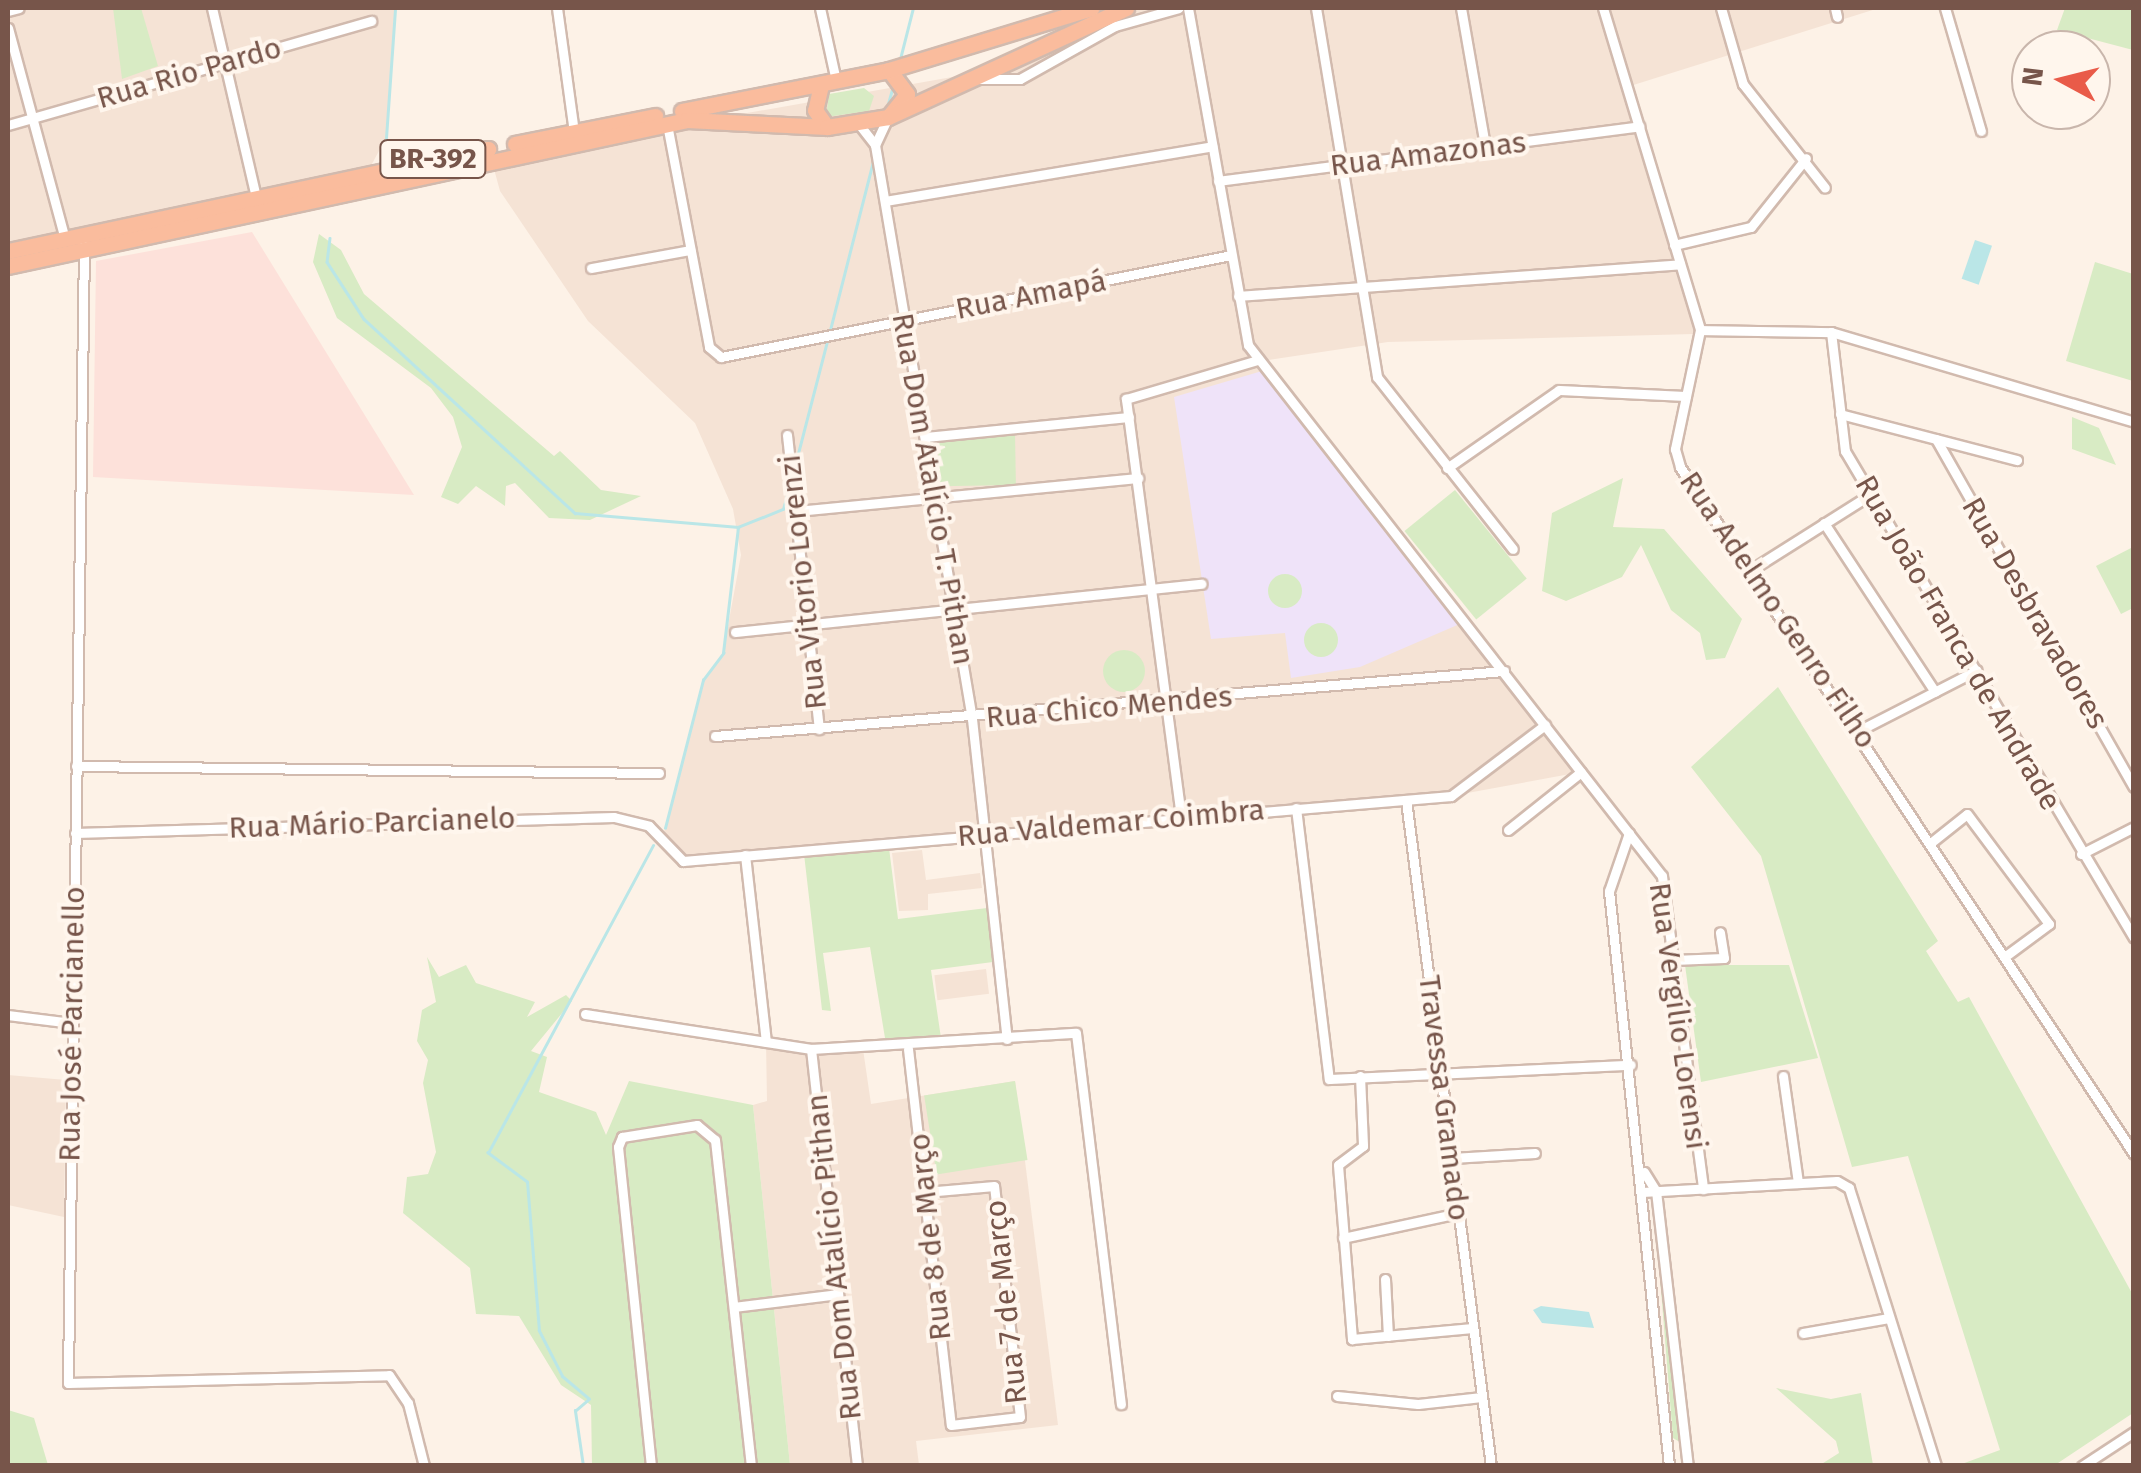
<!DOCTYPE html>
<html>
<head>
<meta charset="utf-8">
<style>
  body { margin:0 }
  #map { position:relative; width:2141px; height:1473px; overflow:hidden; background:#fdf2e7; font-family:"Fira Sans",sans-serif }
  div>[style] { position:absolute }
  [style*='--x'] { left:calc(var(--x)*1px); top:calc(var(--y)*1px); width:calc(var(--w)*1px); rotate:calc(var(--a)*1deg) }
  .residential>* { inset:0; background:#f5e3d5; transform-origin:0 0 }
  .commercial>* { inset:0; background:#fde1da }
  .education>* { inset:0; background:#efe3f9 }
  .green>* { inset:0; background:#d8ebc4; transform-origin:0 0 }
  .round { border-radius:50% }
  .water>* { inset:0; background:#bae6e7; transform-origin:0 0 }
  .stream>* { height:2.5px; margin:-1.25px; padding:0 1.25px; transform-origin:1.25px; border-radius:1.25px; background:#bae6e7 }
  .roads { filter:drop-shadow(2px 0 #d1baae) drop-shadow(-2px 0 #d1baae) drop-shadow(0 2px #d1baae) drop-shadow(0 -2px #d1baae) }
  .minor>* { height:9px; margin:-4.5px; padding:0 4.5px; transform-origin:4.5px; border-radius:4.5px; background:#fff }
  .trunk>* { height:15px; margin:-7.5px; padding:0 7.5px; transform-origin:7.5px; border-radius:7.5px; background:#fabc9d }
  span { translate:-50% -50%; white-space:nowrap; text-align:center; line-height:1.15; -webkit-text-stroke:8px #fff6ed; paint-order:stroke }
  .shield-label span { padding:2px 8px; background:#fff6ed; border:2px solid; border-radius:8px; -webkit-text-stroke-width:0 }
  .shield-label { font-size:28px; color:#77554a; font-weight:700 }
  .street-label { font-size:30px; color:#77554a }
  .frame { position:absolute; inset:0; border:10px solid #77554a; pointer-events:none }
  .north { position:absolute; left:2011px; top:30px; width:100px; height:100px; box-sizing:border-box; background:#fff6ed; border:2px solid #c9b6ac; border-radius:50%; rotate:277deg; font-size:28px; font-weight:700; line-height:40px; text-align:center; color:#77554a }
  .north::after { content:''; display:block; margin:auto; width:35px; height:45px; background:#e95b49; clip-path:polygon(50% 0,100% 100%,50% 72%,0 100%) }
</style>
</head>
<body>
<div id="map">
  <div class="residential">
    <i style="clip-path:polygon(8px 8px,395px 8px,386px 138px,360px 186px,8px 266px)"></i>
    <i style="clip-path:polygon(1126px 8px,1879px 8px,1627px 87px,1700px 330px,1693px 334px,1388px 342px,1262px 361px,1581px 772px,1451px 796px,683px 861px,662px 840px,703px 680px,723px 653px,741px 555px,733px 509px,695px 423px,588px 321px,500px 191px,491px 158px,975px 73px)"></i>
    <i style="clip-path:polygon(922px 850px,926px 880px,980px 873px,982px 888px,928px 894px,928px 910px,899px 911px,892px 853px)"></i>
    <i style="left:986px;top:969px;width:25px;height:52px;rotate:83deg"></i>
    <i style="clip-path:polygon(766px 1042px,863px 1049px,871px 1104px,1015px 1081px,1058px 1425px,916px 1441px,919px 1465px,790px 1465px,753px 1105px,767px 1101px)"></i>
    <i style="clip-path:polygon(8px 1075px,66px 1080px,64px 1217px,8px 1205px)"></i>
  </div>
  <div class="commercial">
    <i style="clip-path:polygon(252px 232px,414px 495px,93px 477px,96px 261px)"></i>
  </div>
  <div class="education">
    <i style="clip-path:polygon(1262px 371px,1462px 623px,1360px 667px,1291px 678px,1285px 633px,1211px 639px,1174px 397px)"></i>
  </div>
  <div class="green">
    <i style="clip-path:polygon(113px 8px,141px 8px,158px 66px,122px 79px)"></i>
    <i style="clip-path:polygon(2065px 8px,2133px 8px,2133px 50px,2057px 30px)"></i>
    <i style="clip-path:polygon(864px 88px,874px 96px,869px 111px,826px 117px,829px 94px)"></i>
    <i style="clip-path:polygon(319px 234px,341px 250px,364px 294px,554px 456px,560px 451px,601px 490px,641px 496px,590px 520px,549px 518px,515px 483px,506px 486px,505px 506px,476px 486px,458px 504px,441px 497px,462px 447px,453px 417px,431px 388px,337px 318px,313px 262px)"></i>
    <i style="clip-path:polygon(2095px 262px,2133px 274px,2133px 381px,2066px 361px)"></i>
    <i style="clip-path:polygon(2072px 417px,2099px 428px,2116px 465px,2072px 449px)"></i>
    <i style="left:1015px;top:433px;width:52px;height:77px;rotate:89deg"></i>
    <i style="clip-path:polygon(1623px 478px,1613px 527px,1664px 529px,1742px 619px,1725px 658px,1706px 660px,1700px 633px,1671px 610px,1641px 545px,1622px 577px,1566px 601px,1542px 591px,1552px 513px)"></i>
    <i style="left:1455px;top:490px;width:114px;height:65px;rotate:51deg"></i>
    <i style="clip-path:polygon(2133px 547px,2133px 608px,2121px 614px,2096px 566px)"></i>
    <i class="round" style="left:1268px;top:574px;width:34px;height:34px"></i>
    <i class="round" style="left:1304px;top:623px;width:34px;height:34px"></i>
    <i class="round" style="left:1103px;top:650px;width:42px;height:42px"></i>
    <i style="clip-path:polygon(1778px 687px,1938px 941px,1926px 951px,1958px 1002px,1969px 997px,2133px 1295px,2133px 1413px,2055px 1465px,1959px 1465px,2000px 1450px,1908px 1156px,1852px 1167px,1761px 856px,1691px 767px)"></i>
    <i style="clip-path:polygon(889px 848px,898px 919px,987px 908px,993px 962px,931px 970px,941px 1038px,885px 1038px,870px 947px,823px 953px,831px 1011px,822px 1010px,804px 854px)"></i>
    <i style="clip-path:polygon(427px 957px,439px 977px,466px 965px,476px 983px,535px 1002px,527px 1017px,566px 995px,572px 1001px,531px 1051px,547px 1057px,539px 1092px,596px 1112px,606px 1135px,629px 1081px,753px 1105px,790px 1465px,592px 1465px,591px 1405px,561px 1385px,519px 1316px,476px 1314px,470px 1268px,403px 1213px,407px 1177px,428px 1174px,436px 1152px,423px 1083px,428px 1060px,417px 1041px,422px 1010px,436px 1002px)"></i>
    <i style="clip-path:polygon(1685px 965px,1789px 965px,1818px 1058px,1701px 1082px)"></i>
    <i style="left:1015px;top:1081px;width:80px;height:92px;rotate:81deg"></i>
    <i style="clip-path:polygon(1654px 1204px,1682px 1440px,1678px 1441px,1673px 1438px)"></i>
    <i style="clip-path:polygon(1776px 1388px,1831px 1399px,1861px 1393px,1873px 1465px,1820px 1465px,1839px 1453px,1836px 1441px)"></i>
    <i style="clip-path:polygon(8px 1410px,34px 1418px,48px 1465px,8px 1465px)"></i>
  </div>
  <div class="water">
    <i style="left:1975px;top:240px;width:18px;height:41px;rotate:19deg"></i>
    <i style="clip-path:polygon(1541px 1306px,1589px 1312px,1594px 1328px,1542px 1323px,1533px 1310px)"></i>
  </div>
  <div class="stream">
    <i style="--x:900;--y:59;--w:53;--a:-75.7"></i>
    <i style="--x:887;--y:107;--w:22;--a:-74"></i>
    <i style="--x:386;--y:138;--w:130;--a:-86"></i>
    <i style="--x:330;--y:238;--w:24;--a:97"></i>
    <i style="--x:327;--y:262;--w:68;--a:57"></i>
    <i style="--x:364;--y:319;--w:287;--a:42.6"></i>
    <i style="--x:575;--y:513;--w:164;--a:4.9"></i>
    <i style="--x:738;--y:527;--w:48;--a:-21.8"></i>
    <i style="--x:783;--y:509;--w:22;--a:-74"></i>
    <i style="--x:830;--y:330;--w:178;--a:-75.7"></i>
    <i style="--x:795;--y:465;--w:132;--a:-75.5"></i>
    <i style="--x:665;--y:828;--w:153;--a:-75.6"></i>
    <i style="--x:703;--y:680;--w:34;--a:-53"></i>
    <i style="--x:723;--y:653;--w:126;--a:-83.2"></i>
    <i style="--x:583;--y:1466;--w:56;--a:-98.3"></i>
    <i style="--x:575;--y:1411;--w:18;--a:-41"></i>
    <i style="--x:589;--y:1399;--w:35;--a:-140"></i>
    <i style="--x:562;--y:1376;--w:51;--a:-117.1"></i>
    <i style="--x:539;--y:1331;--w:149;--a:-94.6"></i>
    <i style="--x:527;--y:1182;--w:49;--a:-143.4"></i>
    <i style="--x:488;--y:1153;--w:349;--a:-61.8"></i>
  </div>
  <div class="roads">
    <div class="minor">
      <i style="--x:212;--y:8;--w:190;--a:76.9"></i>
      <i style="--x:557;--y:8;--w:125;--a:82.2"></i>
      <i style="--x:820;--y:8;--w:75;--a:77.6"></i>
      <i style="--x:1188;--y:8;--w:342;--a:79.9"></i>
      <i style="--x:1248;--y:345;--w:673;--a:52.06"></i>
      <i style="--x:1662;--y:876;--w:316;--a:82.5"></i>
      <i style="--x:1316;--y:8;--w:374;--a:80.6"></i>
      <i style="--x:1377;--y:377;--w:219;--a:51.7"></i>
      <i style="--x:1461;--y:8;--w:140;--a:80.1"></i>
      <i style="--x:1603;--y:8;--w:336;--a:73.2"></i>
      <i style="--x:1700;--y:330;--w:122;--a:101.9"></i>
      <i style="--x:1675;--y:449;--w:19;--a:74"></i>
      <i style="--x:1680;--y:467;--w:823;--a:56.54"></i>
      <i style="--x:1721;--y:8;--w:79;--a:73.9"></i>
      <i style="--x:1743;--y:84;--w:132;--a:51.7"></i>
      <i style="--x:1835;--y:8;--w:9;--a:77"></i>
      <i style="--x:1945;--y:8;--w:128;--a:73.7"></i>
      <i style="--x:8;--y:11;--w:11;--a:-15"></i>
      <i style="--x:8;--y:28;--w:215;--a:74.9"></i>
      <i style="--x:978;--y:79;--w:42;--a:0"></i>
      <i style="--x:1020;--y:79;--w:109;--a:-29.2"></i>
      <i style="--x:1115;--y:26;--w:66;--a:-15.7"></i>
      <i style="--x:858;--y:123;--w:28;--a:52"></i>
      <i style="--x:875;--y:145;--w:582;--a:80.41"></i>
      <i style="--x:972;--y:719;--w:322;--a:83.8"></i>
      <i style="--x:667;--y:124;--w:227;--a:79.3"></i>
      <i style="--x:709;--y:347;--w:16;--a:40"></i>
      <i style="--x:721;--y:357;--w:520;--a:-11.31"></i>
      <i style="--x:8;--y:125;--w:378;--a:-16"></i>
      <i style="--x:875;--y:145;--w:31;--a:-65"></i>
      <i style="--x:1218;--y:181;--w:425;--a:-7.4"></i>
      <i style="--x:885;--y:201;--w:332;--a:-9.5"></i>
      <i style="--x:84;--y:245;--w:1138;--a:90.81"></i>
      <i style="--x:68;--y:1383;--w:321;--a:-1.4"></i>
      <i style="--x:389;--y:1375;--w:34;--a:56"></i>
      <i style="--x:408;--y:1403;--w:65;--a:75.7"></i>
      <i style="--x:1674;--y:245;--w:79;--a:-13.2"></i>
      <i style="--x:1751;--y:227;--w:88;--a:-51.4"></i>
      <i style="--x:591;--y:268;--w:101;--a:-10.3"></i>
      <i style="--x:1238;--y:296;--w:443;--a:-4.1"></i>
      <i style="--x:1700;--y:330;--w:131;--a:0.9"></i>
      <i style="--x:1831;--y:332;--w:316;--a:16.5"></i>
      <i style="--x:1831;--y:332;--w:120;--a:83.3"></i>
      <i style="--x:1845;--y:451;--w:566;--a:59.31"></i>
      <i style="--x:1840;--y:414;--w:183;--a:14.6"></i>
      <i style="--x:787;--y:435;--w:296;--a:83.8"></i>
      <i style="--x:925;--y:437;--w:205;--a:-5.6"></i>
      <i style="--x:1936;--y:439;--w:400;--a:60.4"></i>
      <i style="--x:1447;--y:468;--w:136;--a:-34.9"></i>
      <i style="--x:1559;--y:390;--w:127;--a:2.7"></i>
      <i style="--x:796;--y:511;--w:344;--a:-5.5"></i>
      <i style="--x:1824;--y:523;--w:202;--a:56.7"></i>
      <i style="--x:1754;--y:568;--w:138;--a:-32.3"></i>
      <i style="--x:735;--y:632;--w:469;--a:-5.9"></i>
      <i style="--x:1860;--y:730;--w:131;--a:-27.1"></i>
      <i style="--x:715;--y:736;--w:792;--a:-4.71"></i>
      <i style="--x:76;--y:766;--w:583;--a:0.69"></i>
      <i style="--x:1406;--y:800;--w:671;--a:82.73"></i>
      <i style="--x:1296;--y:808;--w:273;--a:83.1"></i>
      <i style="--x:1329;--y:1079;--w:302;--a:-2.7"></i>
      <i style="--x:1181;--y:817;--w:422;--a:-97.5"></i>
      <i style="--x:1126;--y:399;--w:138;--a:-16.5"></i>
      <i style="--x:1508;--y:830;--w:93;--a:-38.5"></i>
      <i style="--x:75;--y:833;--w:539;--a:-1.7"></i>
      <i style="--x:614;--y:817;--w:36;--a:14"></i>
      <i style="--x:649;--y:826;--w:49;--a:45.8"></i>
      <i style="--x:683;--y:861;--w:771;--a:-4.84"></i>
      <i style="--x:1451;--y:796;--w:118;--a:-37.1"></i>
      <i style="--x:1629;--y:833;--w:61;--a:109"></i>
      <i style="--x:1609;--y:891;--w:578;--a:84.04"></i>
      <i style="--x:1933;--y:841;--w:43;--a:-38.5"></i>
      <i style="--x:1967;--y:814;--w:137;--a:53.3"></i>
      <i style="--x:2049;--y:924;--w:52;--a:143.6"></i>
      <i style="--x:2081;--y:854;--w:59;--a:-27"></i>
      <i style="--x:745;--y:855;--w:188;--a:83.6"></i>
      <i style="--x:1673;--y:960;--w:51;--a:-2.2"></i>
      <i style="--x:1724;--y:958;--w:26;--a:-99"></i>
      <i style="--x:585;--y:1014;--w:229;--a:8.8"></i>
      <i style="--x:811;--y:1049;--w:265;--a:-3.5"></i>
      <i style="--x:1076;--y:1033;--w:374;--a:83.1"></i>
      <i style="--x:8;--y:1015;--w:64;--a:7.1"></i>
      <i style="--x:811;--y:1049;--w:420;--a:83.7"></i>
      <i style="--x:908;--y:1049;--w:378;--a:83.5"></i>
      <i style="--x:951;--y:1425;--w:69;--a:-6.6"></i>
      <i style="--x:1020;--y:1417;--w:232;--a:-96.4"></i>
      <i style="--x:994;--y:1186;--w:69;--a:175"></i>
      <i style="--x:1360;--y:1076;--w:70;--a:87.5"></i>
      <i style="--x:1363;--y:1146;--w:31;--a:143"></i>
      <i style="--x:1338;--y:1165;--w:175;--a:85.4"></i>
      <i style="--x:1352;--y:1339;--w:121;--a:-5.2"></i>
      <i style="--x:1783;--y:1076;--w:108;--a:82"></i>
      <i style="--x:1452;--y:1158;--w:83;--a:-3.4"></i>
      <i style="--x:1644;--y:1172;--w:22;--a:58"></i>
      <i style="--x:1656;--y:1191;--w:277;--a:83.4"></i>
      <i style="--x:1642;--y:1192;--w:195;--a:-3.2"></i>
      <i style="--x:1837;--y:1181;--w:14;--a:30"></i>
      <i style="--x:1849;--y:1188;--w:291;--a:72.6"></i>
      <i style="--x:1343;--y:1238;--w:119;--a:-12.2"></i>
      <i style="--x:1385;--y:1279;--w:57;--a:87"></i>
      <i style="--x:734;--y:1307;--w:105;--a:-7.1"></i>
      <i style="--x:1803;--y:1333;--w:87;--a:-9.9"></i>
      <i style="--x:1337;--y:1396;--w:81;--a:5.6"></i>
      <i style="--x:1418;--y:1404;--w:64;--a:-6.2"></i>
      <i style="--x:651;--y:1466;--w:321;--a:-95.9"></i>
      <i style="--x:618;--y:1147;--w:11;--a:-68"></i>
      <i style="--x:622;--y:1137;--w:76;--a:-9.1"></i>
      <i style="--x:697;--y:1125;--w:23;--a:40"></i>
      <i style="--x:715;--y:1140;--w:328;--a:83.7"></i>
      <i style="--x:2082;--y:1466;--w:62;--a:-33.2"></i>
    </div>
    <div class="trunk">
      <i style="--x:889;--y:70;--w:30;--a:53"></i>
      <i style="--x:907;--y:94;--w:26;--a:129"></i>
      <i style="--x:821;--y:85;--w:26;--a:103"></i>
      <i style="--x:815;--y:110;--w:21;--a:55"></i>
      <i style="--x:682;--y:111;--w:211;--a:-11.2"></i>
      <i style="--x:889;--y:70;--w:212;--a:-17"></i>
      <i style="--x:515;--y:144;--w:143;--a:-11.3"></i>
      <i style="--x:8;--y:251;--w:491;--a:-12"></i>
      <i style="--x:8;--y:266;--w:695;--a:-12.14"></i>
      <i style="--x:687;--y:120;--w:140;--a:2.9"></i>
      <i style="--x:827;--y:127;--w:62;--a:-9.3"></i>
      <i style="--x:888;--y:117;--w:262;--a:-24.6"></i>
    </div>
  </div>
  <div class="shield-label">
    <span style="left:433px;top:159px">BR-392</span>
  </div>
  <div class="street-label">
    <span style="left:189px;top:73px;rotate:-16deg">Rua Rio Pardo</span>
    <span style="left:1428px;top:154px;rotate:-7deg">Rua Amazonas</span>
    <span style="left:1031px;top:295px;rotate:-11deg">Rua Amapá</span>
    <span style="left:933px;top:489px;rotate:80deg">Rua Dom Atalício T. Pithan</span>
    <span style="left:803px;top:582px;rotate:-96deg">Rua Vitorio Lorenzi</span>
    <span style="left:1778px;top:610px;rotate:56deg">Rua Adelmo Genro Filho</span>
    <span style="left:2035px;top:613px;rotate:60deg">Rua Desbravadores</span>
    <span style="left:1958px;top:643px;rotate:60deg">Rua João Franca de Andrade</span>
    <span style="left:1109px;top:707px;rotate:-5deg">Rua Chico Mendes</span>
    <span style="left:372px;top:823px;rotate:-2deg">Rua Mário Parcianelo</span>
    <span style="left:1111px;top:823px;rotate:-5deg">Rua Valdemar Coimbra</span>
    <span style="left:1678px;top:1016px;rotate:82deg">Rua Vergílio Lorensi</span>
    <span style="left:72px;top:1024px;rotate:-89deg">Rua José Parcianello</span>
    <span style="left:1444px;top:1098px;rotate:83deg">Travessa Gramado</span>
    <span style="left:930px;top:1237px;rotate:-96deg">Rua 8 de Março</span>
    <span style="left:834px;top:1257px;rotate:-96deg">Rua Dom Atalício Pithan</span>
    <span style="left:1006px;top:1302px;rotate:-96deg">Rua 7 de Março</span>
  </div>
  <div class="frame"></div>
  <div class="north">N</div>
</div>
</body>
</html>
